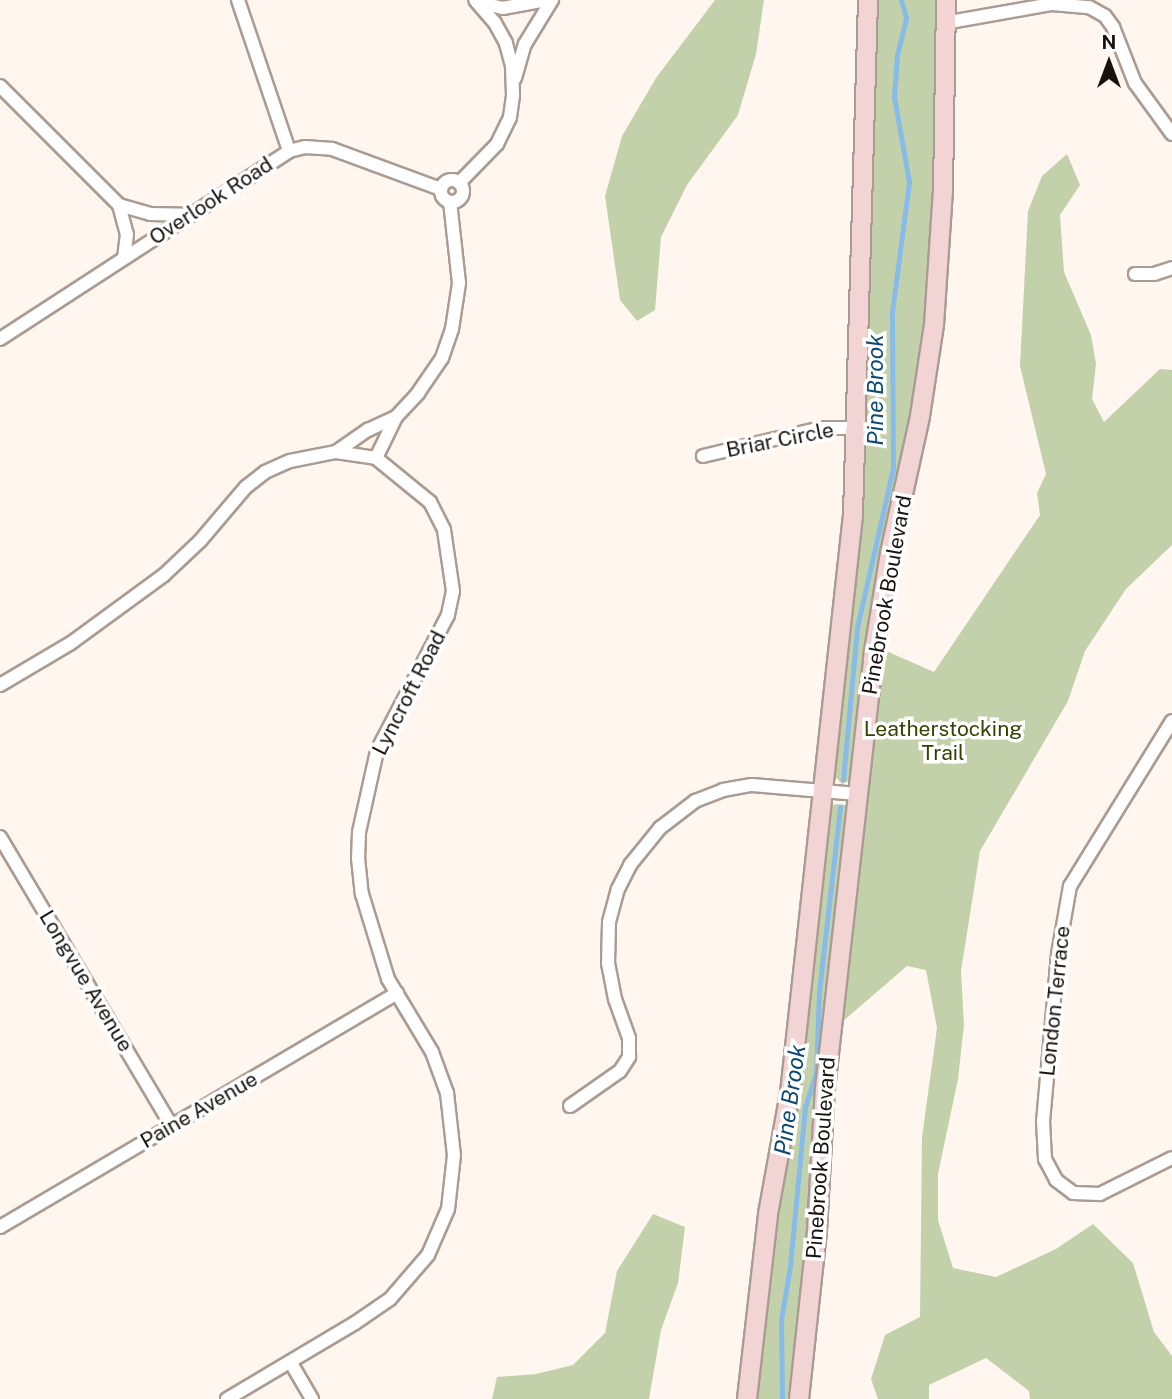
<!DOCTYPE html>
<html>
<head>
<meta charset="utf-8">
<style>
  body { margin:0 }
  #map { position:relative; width:1172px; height:1399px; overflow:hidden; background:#fff6f0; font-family:"Public Sans",sans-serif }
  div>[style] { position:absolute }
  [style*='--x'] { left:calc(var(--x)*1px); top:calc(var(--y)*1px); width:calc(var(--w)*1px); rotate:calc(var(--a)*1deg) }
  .green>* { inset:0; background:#c3d1aa }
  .stream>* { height:4.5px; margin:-2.25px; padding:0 2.25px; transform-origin:2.25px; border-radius:2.25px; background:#88bce8 }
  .roads { filter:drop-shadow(2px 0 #aa9c92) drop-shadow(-2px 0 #aa9c92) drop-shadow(0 2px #aa9c92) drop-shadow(0 -2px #aa9c92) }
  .street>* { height:12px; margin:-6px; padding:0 6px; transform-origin:6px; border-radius:6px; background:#fff }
  .street>.ring { margin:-6px; padding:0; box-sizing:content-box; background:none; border:12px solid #fff; border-radius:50% }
  .secondary>* { height:18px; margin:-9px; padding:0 9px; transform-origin:9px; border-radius:9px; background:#f2d4d4 }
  span { translate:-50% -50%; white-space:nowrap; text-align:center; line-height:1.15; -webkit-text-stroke:7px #fff; paint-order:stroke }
  .street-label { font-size:21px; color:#17120e }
  .park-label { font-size:21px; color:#324300 }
  .water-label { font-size:23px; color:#0d4972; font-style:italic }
  .north { position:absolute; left:1074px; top:28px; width:70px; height:70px; -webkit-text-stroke:5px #fff; paint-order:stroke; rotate:0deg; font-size:19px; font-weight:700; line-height:28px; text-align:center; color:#17120e }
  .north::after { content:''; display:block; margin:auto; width:24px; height:32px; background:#17120e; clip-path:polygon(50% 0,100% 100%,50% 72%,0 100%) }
</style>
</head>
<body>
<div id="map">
  <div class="green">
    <i style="clip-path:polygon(715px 0,764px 0,756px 54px,738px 115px,687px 185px,661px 237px,655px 310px,637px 321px,620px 300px,605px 196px,622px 136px,656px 78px)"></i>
    <i style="clip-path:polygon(875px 0,940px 0,939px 142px,930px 304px,855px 778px,842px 784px,833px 774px,863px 455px)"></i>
    <i style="clip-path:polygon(1067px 154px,1080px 185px,1060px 215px,1064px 272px,1091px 335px,1096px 364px,1092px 399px,1104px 422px,1160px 369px,1172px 370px,1172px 545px,1126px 589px,1085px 651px,1068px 701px,980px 851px,961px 971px,964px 1025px,958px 1079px,938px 1174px,938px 1220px,953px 1268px,996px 1277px,1056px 1249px,1093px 1224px,1133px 1263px,1154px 1332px,1172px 1356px,1172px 1399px,1030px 1399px,1029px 1391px,986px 1358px,929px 1385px,929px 1399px,878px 1399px,871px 1379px,885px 1335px,920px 1317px,922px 1137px,937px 1028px,926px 970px,907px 966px,842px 1022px,884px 650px,934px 672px,1040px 515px,1037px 493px,1046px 474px,1020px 366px,1028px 211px,1042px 176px)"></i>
    <i style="clip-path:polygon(835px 804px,845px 805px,849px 809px,792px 1399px,754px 1399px,829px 809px)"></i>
    <i style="clip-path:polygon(653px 1214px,685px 1227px,678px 1283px,661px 1330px,649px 1399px,492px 1399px,497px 1377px,536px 1374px,573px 1365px,605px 1333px,617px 1271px)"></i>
  </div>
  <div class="stream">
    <i style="--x:843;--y:780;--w:153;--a:-84.7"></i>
    <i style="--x:857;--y:628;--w:164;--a:-77.3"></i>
    <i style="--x:893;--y:468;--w:156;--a:-90.4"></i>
    <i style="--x:892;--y:312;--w:131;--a:-82.5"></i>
    <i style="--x:909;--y:182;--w:86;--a:-100"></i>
    <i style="--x:894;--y:97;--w:42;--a:-85.9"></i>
    <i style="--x:897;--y:55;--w:38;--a:-76"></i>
    <i style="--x:906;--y:18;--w:19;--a:-106"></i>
    <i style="--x:782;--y:1399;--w:79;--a:-90.7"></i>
    <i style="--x:781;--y:1320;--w:55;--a:-80.5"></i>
    <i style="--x:790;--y:1266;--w:160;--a:-84.6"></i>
    <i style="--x:805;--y:1107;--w:35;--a:-72"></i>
    <i style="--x:816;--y:1074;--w:82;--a:-87.9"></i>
    <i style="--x:819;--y:992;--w:186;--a:-83.5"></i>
  </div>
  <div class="roads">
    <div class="street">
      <i style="--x:238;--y:0;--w:159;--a:71.3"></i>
      <i style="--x:477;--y:2;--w:27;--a:13"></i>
      <i style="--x:503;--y:8;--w:44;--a:-10.5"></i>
      <i style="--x:944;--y:23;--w:110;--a:-10"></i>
      <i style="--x:1052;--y:4;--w:37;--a:5"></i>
      <i style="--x:1089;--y:7;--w:18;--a:29"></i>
      <i style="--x:1105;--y:16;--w:14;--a:54"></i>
      <i style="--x:1113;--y:27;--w:60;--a:68.6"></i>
      <i style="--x:1135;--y:83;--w:63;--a:54"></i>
      <i style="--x:515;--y:78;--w:35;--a:-74"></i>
      <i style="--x:525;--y:44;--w:52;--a:-58.5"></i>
      <i style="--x:0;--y:86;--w:168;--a:45"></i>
      <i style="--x:119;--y:205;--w:32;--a:16"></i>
      <i style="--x:150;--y:214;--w:39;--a:1"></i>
      <i class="ring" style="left:441px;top:180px;width:10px;height:10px"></i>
      <i style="--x:459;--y:183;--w:54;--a:-45.7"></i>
      <i style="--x:497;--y:144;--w:30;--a:-64"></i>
      <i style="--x:510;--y:117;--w:22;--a:-82"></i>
      <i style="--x:513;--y:95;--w:29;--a:-92"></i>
      <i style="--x:512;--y:66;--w:24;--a:-105"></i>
      <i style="--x:506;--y:43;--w:23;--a:-119"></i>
      <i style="--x:495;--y:23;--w:30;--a:-131"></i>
      <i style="--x:119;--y:205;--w:30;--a:75"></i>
      <i style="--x:127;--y:234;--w:24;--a:97"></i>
      <i style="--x:1135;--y:274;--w:19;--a:0"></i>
      <i style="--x:1154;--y:274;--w:19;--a:-18"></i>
      <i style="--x:0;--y:339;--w:345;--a:-33"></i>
      <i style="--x:289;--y:151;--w:16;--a:-14"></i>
      <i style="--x:305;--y:147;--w:27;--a:4"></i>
      <i style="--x:332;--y:149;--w:116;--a:20.2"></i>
      <i style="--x:336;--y:452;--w:39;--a:-35"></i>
      <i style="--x:368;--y:430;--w:31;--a:-25"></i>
      <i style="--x:703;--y:456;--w:121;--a:-13.3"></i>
      <i style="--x:821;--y:428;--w:36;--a:0"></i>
      <i style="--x:376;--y:458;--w:46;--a:-64"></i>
      <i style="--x:396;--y:417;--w:33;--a:-47"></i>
      <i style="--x:418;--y:393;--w:42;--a:-55.6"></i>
      <i style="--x:442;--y:358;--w:31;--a:-71"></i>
      <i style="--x:452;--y:329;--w:47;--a:-81.3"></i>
      <i style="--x:459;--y:283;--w:81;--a:-96.3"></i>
      <i style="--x:0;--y:685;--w:82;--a:-30.6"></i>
      <i style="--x:71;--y:643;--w:115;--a:-36.2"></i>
      <i style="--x:164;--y:575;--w:50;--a:-43.4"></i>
      <i style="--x:200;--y:541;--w:71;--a:-49.6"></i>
      <i style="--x:246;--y:487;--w:24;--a:-38"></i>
      <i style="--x:265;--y:472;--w:27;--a:-24"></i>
      <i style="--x:290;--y:461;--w:47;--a:-11.1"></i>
      <i style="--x:336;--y:452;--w:40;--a:8.5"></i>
      <i style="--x:376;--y:458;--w:70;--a:39.2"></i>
      <i style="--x:430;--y:502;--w:31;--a:63"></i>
      <i style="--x:444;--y:530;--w:62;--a:81.6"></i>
      <i style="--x:453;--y:591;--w:25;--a:102"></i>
      <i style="--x:448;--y:615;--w:153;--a:117.6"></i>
      <i style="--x:377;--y:751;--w:83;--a:102.5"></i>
      <i style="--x:359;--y:832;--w:26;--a:92"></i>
      <i style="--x:358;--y:858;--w:36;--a:84"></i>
      <i style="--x:362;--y:894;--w:89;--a:73"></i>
      <i style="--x:388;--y:979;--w:85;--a:58.9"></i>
      <i style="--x:432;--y:1052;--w:44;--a:69.9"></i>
      <i style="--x:447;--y:1093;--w:62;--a:83.6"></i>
      <i style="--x:454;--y:1155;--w:54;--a:96.3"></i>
      <i style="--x:448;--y:1209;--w:50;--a:113.5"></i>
      <i style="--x:428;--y:1255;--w:58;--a:130.8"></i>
      <i style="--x:390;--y:1299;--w:42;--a:145.6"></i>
      <i style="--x:355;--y:1323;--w:149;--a:149.3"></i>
      <i style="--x:1172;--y:721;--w:194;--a:121.7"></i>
      <i style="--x:1070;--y:886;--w:69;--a:100"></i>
      <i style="--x:1058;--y:954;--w:168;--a:95.1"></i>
      <i style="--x:1043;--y:1121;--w:38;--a:87"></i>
      <i style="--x:1045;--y:1159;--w:24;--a:62"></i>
      <i style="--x:1056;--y:1180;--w:21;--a:37"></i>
      <i style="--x:1073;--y:1193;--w:27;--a:2"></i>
      <i style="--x:1100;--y:1194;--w:80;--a:-26.6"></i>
      <i style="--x:0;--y:837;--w:335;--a:59.3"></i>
      <i style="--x:570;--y:1106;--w:61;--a:-35"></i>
      <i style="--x:620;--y:1071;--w:17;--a:-57"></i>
      <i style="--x:629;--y:1057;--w:19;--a:-90"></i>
      <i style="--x:629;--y:1038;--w:41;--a:-109.7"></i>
      <i style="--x:615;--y:999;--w:36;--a:-101"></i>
      <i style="--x:608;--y:964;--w:42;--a:-88.6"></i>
      <i style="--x:609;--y:922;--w:34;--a:-75"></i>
      <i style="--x:618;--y:889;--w:27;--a:-63"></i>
      <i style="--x:630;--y:865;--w:48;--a:-51"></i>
      <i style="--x:660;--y:828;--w:44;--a:-37.6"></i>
      <i style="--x:695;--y:801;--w:30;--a:-21"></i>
      <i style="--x:723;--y:790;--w:29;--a:-10"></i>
      <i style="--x:752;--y:785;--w:106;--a:4.9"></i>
      <i style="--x:0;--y:1227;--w:461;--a:-30.5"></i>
      <i style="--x:291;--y:1363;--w:42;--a:59.7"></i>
    </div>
    <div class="secondary">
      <i style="--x:747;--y:1399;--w:186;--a:-83.5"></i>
      <i style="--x:768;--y:1214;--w:123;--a:-79.7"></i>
      <i style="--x:790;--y:1093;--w:581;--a:-83.78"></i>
      <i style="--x:853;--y:515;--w:515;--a:-88.33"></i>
      <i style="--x:799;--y:1399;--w:170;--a:-83.9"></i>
      <i style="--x:817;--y:1230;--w:141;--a:-86.8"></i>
      <i style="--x:825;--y:1089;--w:434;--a:-83.6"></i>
      <i style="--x:873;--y:658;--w:106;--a:-80.8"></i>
      <i style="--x:890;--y:553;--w:140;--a:-77.6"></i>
      <i style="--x:920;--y:416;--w:92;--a:-81.3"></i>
      <i style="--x:934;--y:325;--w:134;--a:-86.2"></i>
      <i style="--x:943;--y:191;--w:191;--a:-89.1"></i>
    </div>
  </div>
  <div class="street-label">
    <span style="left:211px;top:201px;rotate:-33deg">Overlook Road</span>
    <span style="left:780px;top:440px;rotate:-11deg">Briar Circle</span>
    <span style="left:887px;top:595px;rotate:-80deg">Pinebrook Boulevard</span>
    <span style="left:409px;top:693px;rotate:-63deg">Lyncroft Road</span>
    <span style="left:86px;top:981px;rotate:59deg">Longvue Avenue</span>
    <span style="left:1055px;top:1001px;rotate:-84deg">London Terrace</span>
    <span style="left:199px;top:1110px;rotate:-30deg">Paine Avenue</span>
    <span style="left:821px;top:1158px;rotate:-86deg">Pinebrook Boulevard</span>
  </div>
  <div class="park-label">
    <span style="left:943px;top:741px">Leatherstocking<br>Trail</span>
  </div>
  <div class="water-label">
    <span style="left:875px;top:390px;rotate:-90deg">Pine Brook</span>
    <span style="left:790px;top:1100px;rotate:-82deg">Pine Brook</span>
  </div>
  <div class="north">N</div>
</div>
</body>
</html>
